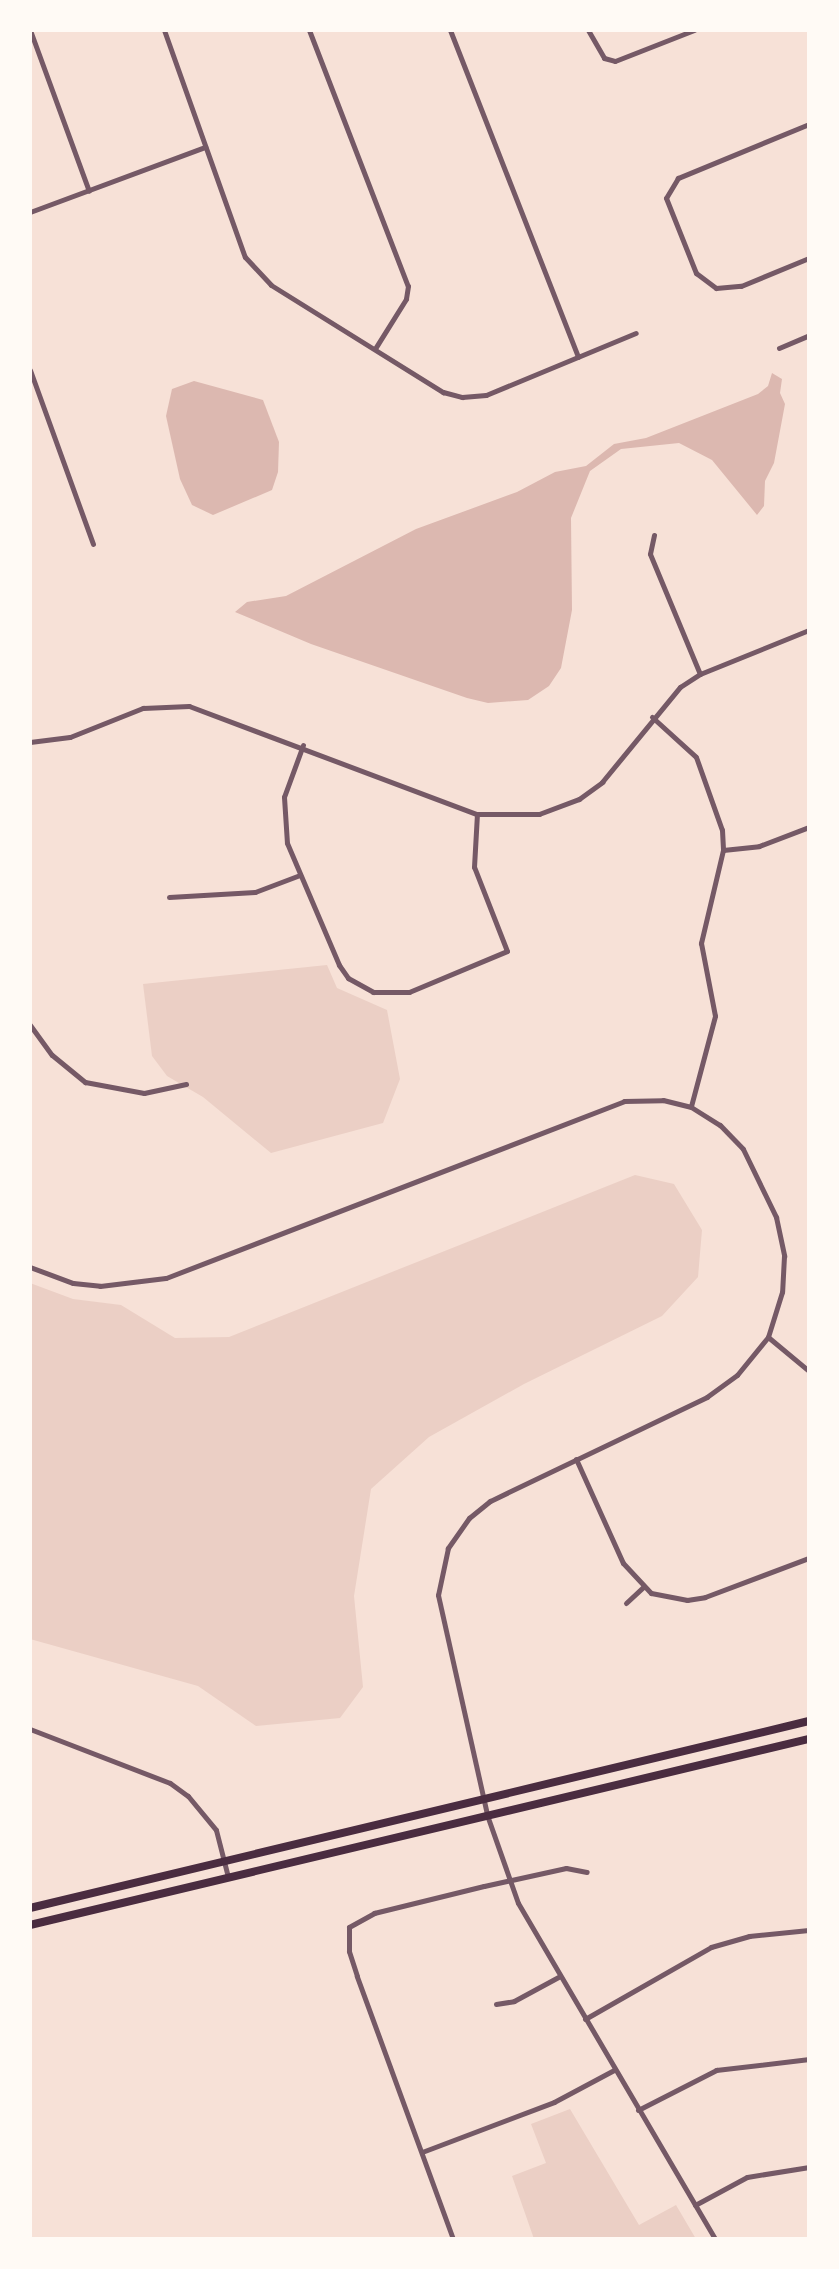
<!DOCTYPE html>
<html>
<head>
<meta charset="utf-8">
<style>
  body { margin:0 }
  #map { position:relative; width:839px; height:2269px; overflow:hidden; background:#f7e1d7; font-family:"Public Sans",sans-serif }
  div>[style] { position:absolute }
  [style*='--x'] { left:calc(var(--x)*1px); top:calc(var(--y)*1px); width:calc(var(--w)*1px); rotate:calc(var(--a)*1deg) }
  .green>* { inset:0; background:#ebcfc5 }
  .water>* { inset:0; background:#dcb8b0 }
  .minor>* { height:5px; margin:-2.5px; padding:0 2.5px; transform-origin:2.5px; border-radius:2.5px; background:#755966 }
  .secondary>* { height:8px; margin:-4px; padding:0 4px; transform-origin:4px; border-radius:4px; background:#4a2c40 }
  span { translate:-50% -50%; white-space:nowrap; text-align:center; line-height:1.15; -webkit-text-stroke:10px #fffaf5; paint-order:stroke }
  .frame { position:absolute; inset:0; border:32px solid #fffaf5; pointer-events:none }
</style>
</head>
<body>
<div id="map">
  <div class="green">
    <i style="clip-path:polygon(327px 965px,337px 988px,387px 1010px,400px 1079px,383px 1123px,271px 1153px,203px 1097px,167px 1076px,152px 1056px,143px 984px)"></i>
    <i style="clip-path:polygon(635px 1175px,674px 1184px,702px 1230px,698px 1277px,662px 1316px,524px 1384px,429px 1437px,371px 1489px,354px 1596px,363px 1687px,340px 1718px,256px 1726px,198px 1686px,30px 1639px,30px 1283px,73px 1299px,121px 1305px,175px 1338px,229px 1337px)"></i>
    <i style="clip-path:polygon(570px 2109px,639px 2225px,676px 2205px,696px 2239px,534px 2239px,512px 2176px,546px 2163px,531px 2124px)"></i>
  </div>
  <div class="water">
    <i style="clip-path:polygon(772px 373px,782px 379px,780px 393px,785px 404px,774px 463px,765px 481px,764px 506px,757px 515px,712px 460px,679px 443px,621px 449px,590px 471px,571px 518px,572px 610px,561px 668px,549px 686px,528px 700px,488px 703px,467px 698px,311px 644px,235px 612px,247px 602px,286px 596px,416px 529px,517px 492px,555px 472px,586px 466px,614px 444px,646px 438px,758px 394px,768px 386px)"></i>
    <i style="clip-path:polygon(194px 381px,263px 400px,279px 442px,278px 472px,272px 490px,213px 515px,192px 505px,180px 479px,166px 416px,172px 389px)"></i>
  </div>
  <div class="minor">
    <i style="--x:30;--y:30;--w:171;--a:69.9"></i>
    <i style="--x:164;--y:30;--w:241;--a:70.4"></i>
    <i style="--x:245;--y:257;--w:38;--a:47"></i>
    <i style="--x:271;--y:285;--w:203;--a:31.9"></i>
    <i style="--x:443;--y:392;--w:20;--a:15"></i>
    <i style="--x:462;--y:397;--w:24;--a:-5"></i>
    <i style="--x:486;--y:395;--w:162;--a:-22.5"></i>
    <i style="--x:309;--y:30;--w:274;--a:68.9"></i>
    <i style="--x:408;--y:286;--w:13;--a:99"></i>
    <i style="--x:406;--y:299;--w:57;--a:122"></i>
    <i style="--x:450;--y:30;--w:351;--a:68.6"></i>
    <i style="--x:588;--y:30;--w:32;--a:60"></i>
    <i style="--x:604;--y:58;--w:11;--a:15"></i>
    <i style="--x:615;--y:61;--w:85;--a:-21.4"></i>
    <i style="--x:809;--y:124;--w:142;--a:157.6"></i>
    <i style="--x:678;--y:178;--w:23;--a:121"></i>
    <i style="--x:666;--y:198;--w:81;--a:68.2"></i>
    <i style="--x:696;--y:273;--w:25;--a:37"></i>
    <i style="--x:716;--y:288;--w:25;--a:-5"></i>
    <i style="--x:741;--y:286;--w:74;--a:-22.4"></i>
    <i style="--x:30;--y:212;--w:187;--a:-20.4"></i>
    <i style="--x:779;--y:348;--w:33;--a:-23"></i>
    <i style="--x:30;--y:370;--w:185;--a:70.1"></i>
    <i style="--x:654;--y:535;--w:19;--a:102"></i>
    <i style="--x:650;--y:554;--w:130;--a:67.4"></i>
    <i style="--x:652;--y:717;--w:59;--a:42.3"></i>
    <i style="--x:696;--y:757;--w:77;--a:70.4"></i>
    <i style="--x:722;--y:830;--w:20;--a:87"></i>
    <i style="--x:723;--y:850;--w:96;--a:103.3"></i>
    <i style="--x:701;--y:943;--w:74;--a:79.1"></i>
    <i style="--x:715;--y:1016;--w:93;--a:104.9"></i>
    <i style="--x:30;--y:742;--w:40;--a:-7.1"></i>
    <i style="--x:70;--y:737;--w:79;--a:-21.7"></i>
    <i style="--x:143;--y:708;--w:46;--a:-2.5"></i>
    <i style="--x:189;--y:706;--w:308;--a:20.6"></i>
    <i style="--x:477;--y:814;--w:62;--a:0"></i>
    <i style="--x:539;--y:814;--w:43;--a:-20.6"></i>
    <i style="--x:579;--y:799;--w:29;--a:-36"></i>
    <i style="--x:602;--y:782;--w:123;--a:-50.6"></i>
    <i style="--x:680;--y:687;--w:24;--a:-33"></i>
    <i style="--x:700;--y:674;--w:118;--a:-22"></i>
    <i style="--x:303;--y:745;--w:55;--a:110.1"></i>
    <i style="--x:284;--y:797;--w:46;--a:86.3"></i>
    <i style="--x:287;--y:843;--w:133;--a:66.9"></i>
    <i style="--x:339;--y:965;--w:16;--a:55"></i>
    <i style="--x:348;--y:978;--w:29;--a:29"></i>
    <i style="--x:373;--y:992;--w:36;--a:0"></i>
    <i style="--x:409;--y:992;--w:106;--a:-22.7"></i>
    <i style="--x:507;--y:951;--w:90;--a:-111.4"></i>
    <i style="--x:474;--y:867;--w:53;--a:-86.8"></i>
    <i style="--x:723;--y:850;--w:36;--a:-6"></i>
    <i style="--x:759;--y:846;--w:53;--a:-20.8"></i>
    <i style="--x:169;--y:897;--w:86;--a:-3.3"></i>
    <i style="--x:255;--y:892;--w:48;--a:-20.7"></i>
    <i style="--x:809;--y:950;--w:19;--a:90"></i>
    <i style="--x:30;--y:1025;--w:37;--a:54"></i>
    <i style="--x:52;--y:1055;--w:43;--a:39.3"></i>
    <i style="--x:85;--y:1082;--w:60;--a:10.6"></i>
    <i style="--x:144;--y:1093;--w:43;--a:-12.1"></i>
    <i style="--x:30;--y:1267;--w:46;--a:20.4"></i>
    <i style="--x:73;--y:1283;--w:27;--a:6"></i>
    <i style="--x:100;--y:1286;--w:66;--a:-6.9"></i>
    <i style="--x:166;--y:1278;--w:491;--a:-21.1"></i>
    <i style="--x:624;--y:1101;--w:39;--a:-1"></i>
    <i style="--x:663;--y:1100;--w:29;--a:14"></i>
    <i style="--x:691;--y:1107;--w:34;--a:32"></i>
    <i style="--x:720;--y:1125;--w:33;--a:46"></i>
    <i style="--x:743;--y:1149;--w:76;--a:64.1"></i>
    <i style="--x:776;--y:1217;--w:40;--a:78"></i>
    <i style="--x:784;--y:1256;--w:36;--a:93"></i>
    <i style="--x:782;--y:1292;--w:47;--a:107.3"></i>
    <i style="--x:768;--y:1337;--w:49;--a:129.2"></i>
    <i style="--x:737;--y:1375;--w:37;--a:144"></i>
    <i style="--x:707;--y:1397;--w:241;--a:154.4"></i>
    <i style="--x:490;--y:1501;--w:27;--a:141"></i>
    <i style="--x:469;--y:1518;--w:37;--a:125"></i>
    <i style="--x:448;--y:1548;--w:48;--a:102"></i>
    <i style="--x:438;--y:1595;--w:225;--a:77.4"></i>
    <i style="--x:487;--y:1815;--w:93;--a:70.6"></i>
    <i style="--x:518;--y:1903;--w:389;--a:59.6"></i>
    <i style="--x:768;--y:1337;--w:53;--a:39.7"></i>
    <i style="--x:576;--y:1459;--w:114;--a:65.7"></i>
    <i style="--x:623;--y:1563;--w:41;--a:47"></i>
    <i style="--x:651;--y:1593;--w:37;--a:11"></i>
    <i style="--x:687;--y:1600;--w:18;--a:-9"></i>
    <i style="--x:705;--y:1597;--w:111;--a:-20.6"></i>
    <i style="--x:626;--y:1603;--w:23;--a:-43"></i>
    <i style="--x:30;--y:1729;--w:150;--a:21.1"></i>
    <i style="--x:170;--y:1783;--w:22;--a:36"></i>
    <i style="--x:188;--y:1796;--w:44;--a:50.5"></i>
    <i style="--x:216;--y:1830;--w:49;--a:75.7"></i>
    <i style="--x:496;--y:2004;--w:18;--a:-9"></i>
    <i style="--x:514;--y:2001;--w:52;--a:-28.5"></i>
    <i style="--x:585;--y:2019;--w:145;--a:-29.7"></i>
    <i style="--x:711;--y:1947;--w:40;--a:-16"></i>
    <i style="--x:749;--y:1936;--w:60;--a:-5.7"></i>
    <i style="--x:638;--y:2110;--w:88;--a:-27.1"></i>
    <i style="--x:716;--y:2070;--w:94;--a:-6.7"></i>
    <i style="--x:422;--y:2152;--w:141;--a:-20.7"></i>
    <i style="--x:554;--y:2102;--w:68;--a:-28.1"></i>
    <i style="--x:695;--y:2205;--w:59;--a:-28.3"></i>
    <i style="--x:747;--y:2177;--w:63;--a:-9.2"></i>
    <i style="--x:453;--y:2239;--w:280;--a:-110.1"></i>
    <i style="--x:357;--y:1976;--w:26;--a:-108"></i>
    <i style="--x:349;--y:1951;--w:24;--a:-90"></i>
    <i style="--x:349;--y:1927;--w:29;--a:-29"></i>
    <i style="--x:374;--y:1913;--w:113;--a:-13.8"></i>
    <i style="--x:484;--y:1886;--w:84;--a:-12.4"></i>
    <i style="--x:566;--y:1868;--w:21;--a:11"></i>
  </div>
  <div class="secondary">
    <i style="--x:30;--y:1908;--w:801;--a:-13.5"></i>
    <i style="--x:30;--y:1925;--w:801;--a:-13.43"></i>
  </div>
  <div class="frame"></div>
</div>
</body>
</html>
